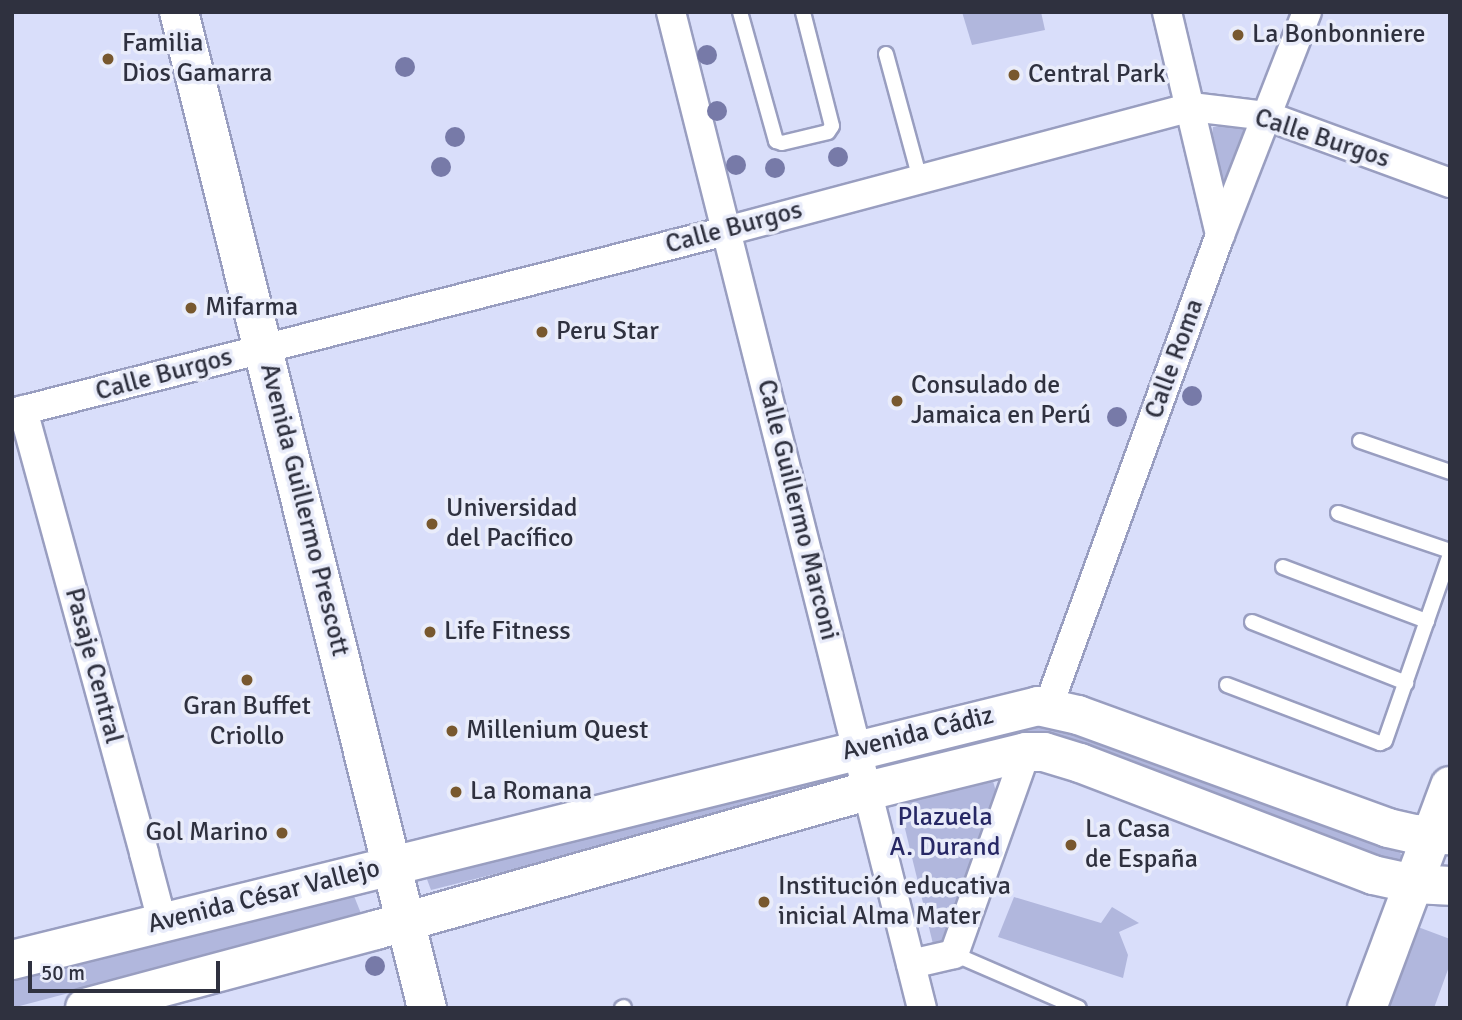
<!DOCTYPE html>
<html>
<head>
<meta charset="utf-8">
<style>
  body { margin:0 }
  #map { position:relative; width:1462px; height:1020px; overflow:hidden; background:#d9defa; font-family:Signika,sans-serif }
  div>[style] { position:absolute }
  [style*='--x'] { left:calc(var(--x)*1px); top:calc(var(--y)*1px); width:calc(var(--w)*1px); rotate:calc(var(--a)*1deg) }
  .green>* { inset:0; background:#b1b7dd }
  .roads { filter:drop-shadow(2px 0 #999ec0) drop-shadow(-2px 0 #999ec0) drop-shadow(0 2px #999ec0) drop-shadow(0 -2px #999ec0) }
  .lane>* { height:14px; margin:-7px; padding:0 7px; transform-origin:7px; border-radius:7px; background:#fff }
  .street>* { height:28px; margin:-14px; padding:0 14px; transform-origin:14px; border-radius:14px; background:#fff }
  .secondary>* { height:38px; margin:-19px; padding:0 19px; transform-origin:19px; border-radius:19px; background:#fff }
  .trees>* { width:20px; height:20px; margin:-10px; border-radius:50%; background:#777aa8 }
  .dots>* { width:19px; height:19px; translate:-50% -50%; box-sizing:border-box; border:4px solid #e9ecfa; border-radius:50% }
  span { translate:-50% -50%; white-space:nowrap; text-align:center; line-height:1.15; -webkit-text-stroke:7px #e9ecfa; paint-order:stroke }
  .poi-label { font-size:26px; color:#2f313f }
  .left { translate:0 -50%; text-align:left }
  .right { translate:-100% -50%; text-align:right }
  .street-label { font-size:26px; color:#2f313f }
  .park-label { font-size:26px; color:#272865 }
  .frame { position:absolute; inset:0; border:14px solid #2f313f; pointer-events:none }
  .scale { position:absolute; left:28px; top:961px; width:192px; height:32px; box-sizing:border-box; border:4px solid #2f313f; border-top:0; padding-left:9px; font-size:21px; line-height:24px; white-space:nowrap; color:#2f313f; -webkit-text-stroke:5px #e9ecfa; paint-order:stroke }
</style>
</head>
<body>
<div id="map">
  <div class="green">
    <i style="clip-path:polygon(962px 12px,1041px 12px,1045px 30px,972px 45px)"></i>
    <i style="clip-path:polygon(1240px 124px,1247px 131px,1232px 182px,1221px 183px,1211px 142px,1213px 127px)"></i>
    <i style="clip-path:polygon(1046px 722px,1399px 850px,1404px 861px,1401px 869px,1066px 744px,882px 768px,881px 757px)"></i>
    <i style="clip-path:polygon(847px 765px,854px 784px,431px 890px,425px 874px)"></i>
    <i style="clip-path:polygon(993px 781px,998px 799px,948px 941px,933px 944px,899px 804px)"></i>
    <i style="clip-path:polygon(354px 896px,362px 916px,12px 1008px,12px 980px,157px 933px)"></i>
    <i style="clip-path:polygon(1014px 897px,1101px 923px,1112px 907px,1139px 923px,1119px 932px,1128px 955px,1123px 978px,998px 937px)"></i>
    <i style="clip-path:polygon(1418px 927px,1450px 939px,1450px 964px,1434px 1008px,1385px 1008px)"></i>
  </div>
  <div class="roads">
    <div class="lane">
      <i style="--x:740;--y:12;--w:134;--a:74.4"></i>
      <i style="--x:776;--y:141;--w:6;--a:18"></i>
      <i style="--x:782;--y:143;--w:47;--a:-13.4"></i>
      <i style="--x:828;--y:132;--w:7;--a:-56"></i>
      <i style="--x:832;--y:126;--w:118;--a:-104.3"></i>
      <i style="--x:886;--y:54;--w:130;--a:74.8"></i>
      <i style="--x:1360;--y:441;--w:95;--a:19"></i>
      <i style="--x:1338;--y:513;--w:118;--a:18.7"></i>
      <i style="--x:1283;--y:567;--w:154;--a:20.6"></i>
      <i style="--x:1252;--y:622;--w:166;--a:21.6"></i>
      <i style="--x:1227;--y:685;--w:164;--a:20.8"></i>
      <i style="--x:1380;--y:743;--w:5;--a:-22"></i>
      <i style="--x:1385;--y:741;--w:198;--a:-70.8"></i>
      <i style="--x:954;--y:954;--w:136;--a:23.4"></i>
      <i style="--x:622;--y:1008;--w:2;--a:-27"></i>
    </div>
    <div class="street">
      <i style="--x:671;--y:12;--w:1027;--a:75.86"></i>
      <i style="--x:1167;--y:12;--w:229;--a:76.6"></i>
      <i style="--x:23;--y:410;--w:459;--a:74.7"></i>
      <i style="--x:144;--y:853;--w:55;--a:75.2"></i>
      <i style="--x:158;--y:906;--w:18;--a:87"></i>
      <i style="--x:12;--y:413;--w:737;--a:-14.3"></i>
      <i style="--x:726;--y:231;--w:481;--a:-14.9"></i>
      <i style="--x:1191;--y:107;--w:77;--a:6.8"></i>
      <i style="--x:1267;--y:116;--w:195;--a:20.1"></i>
      <i style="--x:1048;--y:707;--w:502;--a:-69.98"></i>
      <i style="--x:1220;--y:235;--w:239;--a:-68.7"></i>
      <i style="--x:911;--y:964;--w:44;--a:-13.1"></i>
      <i style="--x:954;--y:954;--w:214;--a:-70.4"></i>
    </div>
    <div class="secondary">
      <i style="--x:179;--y:12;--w:1026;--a:76.02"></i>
      <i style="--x:12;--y:960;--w:1057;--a:-13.9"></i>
      <i style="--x:1038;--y:706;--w:41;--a:12.7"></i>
      <i style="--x:1078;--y:715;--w:330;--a:20"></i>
      <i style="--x:1388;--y:828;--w:26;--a:13"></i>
      <i style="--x:1413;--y:834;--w:37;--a:2"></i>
      <i style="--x:85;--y:1008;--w:301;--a:-15"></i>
      <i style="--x:376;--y:930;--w:510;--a:-15.81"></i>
      <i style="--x:867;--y:791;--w:164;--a:-13.8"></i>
      <i style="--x:1026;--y:752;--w:18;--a:0"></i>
      <i style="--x:1044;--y:752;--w:38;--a:17"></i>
      <i style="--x:1080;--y:763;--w:314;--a:20.9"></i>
      <i style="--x:1373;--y:875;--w:42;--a:12.4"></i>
      <i style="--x:1414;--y:884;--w:36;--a:3"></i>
      <i style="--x:1367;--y:1008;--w:237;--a:-69.5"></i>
    </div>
  </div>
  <div class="trees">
    <i style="left:707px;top:55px"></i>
    <i style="left:405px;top:67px"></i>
    <i style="left:717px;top:111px"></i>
    <i style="left:455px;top:137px"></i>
    <i style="left:838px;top:157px"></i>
    <i style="left:736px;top:165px"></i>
    <i style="left:441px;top:167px"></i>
    <i style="left:775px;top:168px"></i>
    <i style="left:1192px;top:396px"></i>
    <i style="left:1117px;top:417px"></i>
    <i style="left:375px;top:966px"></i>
  </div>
  <div class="dots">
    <i style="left:1238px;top:35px;background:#78582e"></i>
    <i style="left:108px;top:59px;background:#78582e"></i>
    <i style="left:1014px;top:75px;background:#78582e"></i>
    <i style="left:191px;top:308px;background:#78582e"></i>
    <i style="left:542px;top:332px;background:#78582e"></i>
    <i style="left:897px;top:401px;background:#78582e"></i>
    <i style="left:432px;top:524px;background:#78582e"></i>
    <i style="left:430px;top:632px;background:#78582e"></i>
    <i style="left:247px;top:680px;background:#78582e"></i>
    <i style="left:452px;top:731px;background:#78582e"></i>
    <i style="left:456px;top:792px;background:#78582e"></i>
    <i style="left:282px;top:833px;background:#78582e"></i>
    <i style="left:1071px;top:845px;background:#78582e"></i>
    <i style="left:764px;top:902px;background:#78582e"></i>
  </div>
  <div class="poi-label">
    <span class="left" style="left:1252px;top:35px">La Bonbonniere</span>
    <span class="left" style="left:122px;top:59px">Familia<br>Dios Gamarra</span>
    <span class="left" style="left:1028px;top:75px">Central Park</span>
    <span class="left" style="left:205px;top:308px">Mifarma</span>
    <span class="left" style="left:556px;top:332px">Peru Star</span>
    <span class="left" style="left:911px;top:401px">Consulado de<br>Jamaica en Perú</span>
    <span class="left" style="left:446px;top:524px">Universidad<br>del Pacífico</span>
    <span class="left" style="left:444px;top:632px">Life Fitness</span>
    <span style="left:247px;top:722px">Gran Buffet<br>Criollo</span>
    <span class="left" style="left:466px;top:731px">Millenium Quest</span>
    <span class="left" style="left:470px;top:792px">La Romana</span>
    <span class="left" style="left:1085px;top:845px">La Casa<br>de España</span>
    <span class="right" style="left:268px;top:833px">Gol Marino</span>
    <span class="left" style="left:778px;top:902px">Institución educativa<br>inicial Alma Mater</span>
  </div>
  <div class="street-label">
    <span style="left:1322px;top:139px;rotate:18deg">Calle Burgos</span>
    <span style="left:734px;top:228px;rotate:-15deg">Calle Burgos</span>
    <span style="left:1175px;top:359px;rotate:-70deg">Calle Roma</span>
    <span style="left:164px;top:375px;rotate:-15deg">Calle Burgos</span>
    <span style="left:304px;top:510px;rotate:76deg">Avenida Guillermo Prescott</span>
    <span style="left:797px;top:510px;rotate:76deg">Calle Guillermo Marconi</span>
    <span style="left:93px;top:666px;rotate:75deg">Pasaje Central</span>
    <span style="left:918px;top:734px;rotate:-14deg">Avenida Cádiz</span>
    <span style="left:264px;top:897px;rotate:-14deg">Avenida César Vallejo</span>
  </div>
  <div class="park-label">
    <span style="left:945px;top:833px">Plazuela<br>A. Durand</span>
  </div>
  <div class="frame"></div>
  <div class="scale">50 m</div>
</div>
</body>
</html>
